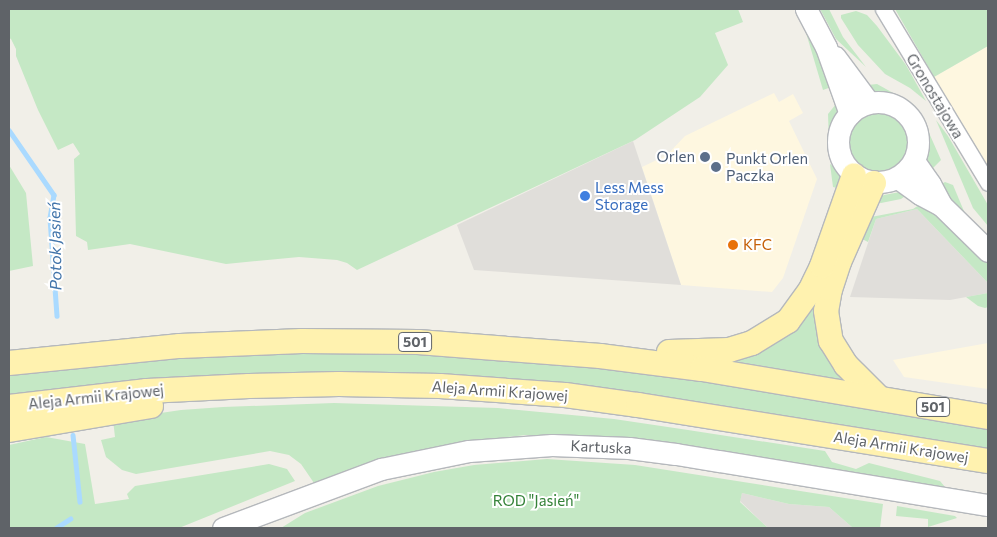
<!DOCTYPE html>
<html>
<head>
<meta charset="utf-8">
<style>
  body { margin:0 }
  #map { position:relative; width:997px; height:537px; overflow:hidden; background:#f1efe8; font-family:Commissioner,sans-serif }
  div>[style] { position:absolute }
  [style*='--x'] { left:calc(var(--x)*1px); top:calc(var(--y)*1px); width:calc(var(--w)*1px); rotate:calc(var(--a)*1deg) }
  .commercial>* { inset:0; background:#fef7e0 }
  .industrial>* { inset:0; background:#e0deda }
  .green>* { inset:0; background:#c5e8c5 }
  .round { border-radius:50% }
  .stream>* { height:4.5px; margin:-2.25px; padding:0 2.25px; transform-origin:2.25px; border-radius:2.25px; background:#aadaff }
  .roads { filter:drop-shadow(1px 0 #b5b8bc) drop-shadow(-1px 0 #b5b8bc) drop-shadow(0 1px #b5b8bc) drop-shadow(0 -1px #b5b8bc) }
  .street>* { height:15px; margin:-7.5px; padding:0 7.5px; transform-origin:7.5px; border-radius:7.5px; background:#fff }
  .secondary>* { height:21px; margin:-10.5px; padding:0 10.5px; transform-origin:10.5px; border-radius:10.5px; background:#fff }
  .secondary>.ring { margin:-10.5px; padding:0; box-sizing:content-box; background:none; border:21px solid #fff; border-radius:50% }
  .primary>* { height:24px; margin:-12px; padding:0 12px; transform-origin:12px; border-radius:12px; background:#fff2af }
  .dots>* { width:14px; height:14px; translate:-50% -50%; box-sizing:border-box; border:2px solid #fff; border-radius:50% }
  span { translate:-50% -50%; white-space:nowrap; text-align:center; line-height:1.15; -webkit-text-stroke:4px #fff; paint-order:stroke }
  .shield-label span { padding:1px 4px; background:#fff; border:1px solid; border-radius:4px; -webkit-text-stroke-width:0 }
  .shield-label { font-size:14px; color:#5f6368; font-weight:700 }
  .street-label { font-size:15px; color:#5f6368 }
  .service-label { font-size:15px; color:#4e5e75 }
  .right { translate:-100% -50%; text-align:right }
  .left { translate:0 -50%; text-align:left }
  .shop-label { font-size:15px; color:#366cbe }
  .food-label { font-size:15px; color:#c56008 }
  .park-label { font-size:15px; color:#348238 }
  .water-label { font-size:16px; color:#4174aa; font-style:italic }
  .frame { position:absolute; inset:0; border:10px solid #5f6368; pointer-events:none }
</style>
</head>
<body>
<div id="map">
  <div class="commercial">
    <i style="clip-path:polygon(988px 46px,988px 167px,934px 77px)"></i>
    <i style="clip-path:polygon(774px 93px,779px 102px,793px 94px,803px 113px,789px 121px,817px 179px,783px 278px,772px 292px,681px 285px,642px 167px,667px 155px,685px 136px)"></i>
    <i style="clip-path:polygon(988px 343px,988px 389px,904px 377px,893px 360px)"></i>
  </div>
  <div class="industrial">
    <i style="clip-path:polygon(633px 141px,681px 285px,474px 270px,457px 225px)"></i>
    <i style="clip-path:polygon(917px 209px,988px 283px,988px 293px,950px 300px,850px 297px,876px 219px)"></i>
    <i style="clip-path:polygon(742px 493px,789px 504px,829px 507px,853px 528px,768px 528px,740px 501px)"></i>
  </div>
  <div class="green">
    <i style="clip-path:polygon(9px 9px,738px 9px,743px 22px,715px 33px,728px 65px,700px 97px,635px 140px,357px 270px,347px 263px,337px 260px,299px 257px,226px 264px,130px 244px,88px 250px,87px 242px,76px 236px,74px 159px,80px 154px,73px 143px,58px 150px,38px 110px,16px 56px,16px 49px,11px 39px,9px 38px)"></i>
    <i style="clip-path:polygon(820px 9px,829px 9px,843px 37px,866px 67px,836px 39px)"></i>
    <i style="clip-path:polygon(895px 9px,988px 9px,988px 46px,934px 77px)"></i>
    <i style="clip-path:polygon(856px 11px,867px 15px,877px 26px,906px 65px,926px 101px,910px 88px,885px 74px,858px 45px,841px 18px,841px 15px)"></i>
    <i style="clip-path:polygon(804px 26px,834px 86px,823px 90px)"></i>
    <i style="clip-path:polygon(877px 84px,913px 104px,922px 117px,941px 160px,928px 173px,923px 156px,925px 133px,920px 119px,905px 102px,870px 90px,868px 85px)"></i>
    <i style="clip-path:polygon(836px 104px,838px 113px,829px 142px,828px 114px)"></i>
    <i class="round" style="left:848px;top:111px;width:60px;height:60px"></i>
    <i style="clip-path:polygon(936px 120px,948px 136px,988px 205px,988px 226px,973px 208px)"></i>
    <i style="clip-path:polygon(830px 164px,841px 172px,842px 189px,833px 187px)"></i>
    <i style="clip-path:polygon(9px 165px,26px 193px,33px 266px,9px 271px)"></i>
    <i style="clip-path:polygon(945px 182px,953px 185px,966px 216px,938px 186px)"></i>
    <i style="clip-path:polygon(900px 192px,908px 194px,901px 199px,881px 203px,873px 202px,884px 195px)"></i>
    <i style="clip-path:polygon(922px 203px,988px 263px,988px 283px,917px 209px,876px 219px,868px 242px,856px 236px,871px 217px,913px 209px)"></i>
    <i style="clip-path:polygon(988px 293px,988px 307px,985px 308px,978px 306px,966px 297px)"></i>
    <i style="clip-path:polygon(816px 297px,821px 298px,850px 381px,727px 360px,758px 352px,776px 342px,791px 331px)"></i>
    <i style="clip-path:polygon(299px 350px,439px 354px,586px 365px,770px 390px,988px 428px,988px 453px,583px 386px,9px 396px,9px 372px,125px 359px)"></i>
    <i style="clip-path:polygon(334px 403px,498px 408px,614px 419px,688px 430px,825px 451px,832px 462px,856px 469px,869px 463px,940px 481px,945px 487px,988px 494px,988px 496px,659px 443px,592px 436px,526px 435px,464px 442px,314px 483px,301px 464px,289px 455px,270px 451px,136px 474px,122px 470px,106px 457px,101px 440px,115px 437px,113px 420px,181px 410px,223px 407px)"></i>
    <i style="clip-path:polygon(46px 437px,85px 444px,95px 504px,129px 499px,127px 494px,135px 486px,269px 464px,287px 469px,295px 481px,179px 528px,9px 528px,9px 445px)"></i>
    <i style="clip-path:polygon(547px 459px,635px 465px,883px 504px,880px 528px,853px 528px,829px 507px,789px 504px,742px 493px,740px 502px,768px 528px,281px 528px,305px 513px,378px 486px,434px 472px,474px 465px)"></i>
    <i style="clip-path:polygon(897px 506px,955px 516px,957px 518px,928px 527px,928px 519px,896px 516px)"></i>
  </div>
  <div class="stream">
    <i style="--x:9;--y:130;--w:79;--a:55.3"></i>
    <i style="--x:54;--y:195;--w:23;--a:100"></i>
    <i style="--x:50;--y:218;--w:98;--a:85.9"></i>
    <i style="--x:73;--y:435;--w:67;--a:84"></i>
    <i style="--x:56;--y:528;--w:17;--a:-33"></i>
  </div>
  <div class="roads">
    <div class="street">
      <i style="--x:883;--y:9;--w:203;--a:58.9"></i>
    </div>
    <div class="secondary">
      <i style="--x:806;--y:9;--w:43;--a:62.2"></i>
      <i style="--x:826;--y:47;--w:71;--a:70.3"></i>
      <i style="--x:835;--y:57;--w:57;--a:53.5"></i>
      <i class="ring" style="left:838px;top:102px;width:59px;height:59px"></i>
      <i style="--x:914;--y:161;--w:28;--a:55"></i>
      <i style="--x:930;--y:184;--w:24;--a:62"></i>
      <i style="--x:898;--y:178;--w:27;--a:36"></i>
      <i style="--x:920;--y:194;--w:24;--a:28"></i>
      <i style="--x:941;--y:205;--w:66;--a:44.4"></i>
      <i style="--x:223;--y:528;--w:169;--a:-20.5"></i>
      <i style="--x:381;--y:469;--w:90;--a:-11.6"></i>
      <i style="--x:469;--y:451;--w:83;--a:-4.1"></i>
      <i style="--x:552;--y:445;--w:77;--a:2.2"></i>
      <i style="--x:629;--y:448;--w:47;--a:7.3"></i>
      <i style="--x:676;--y:454;--w:316;--a:9.3"></i>
    </div>
    <div class="primary">
      <i style="--x:874;--y:183;--w:86;--a:113.9"></i>
      <i style="--x:839;--y:262;--w:28;--a:108"></i>
      <i style="--x:830;--y:289;--w:22;--a:100"></i>
      <i style="--x:826;--y:311;--w:30;--a:81"></i>
      <i style="--x:831;--y:341;--w:28;--a:58"></i>
      <i style="--x:846;--y:365;--w:45;--a:45"></i>
      <i style="--x:669;--y:352;--w:60;--a:-1.9"></i>
      <i style="--x:729;--y:350;--w:24;--a:-17"></i>
      <i style="--x:752;--y:343;--w:42;--a:-31.4"></i>
      <i style="--x:788;--y:321;--w:37;--a:-54"></i>
      <i style="--x:810;--y:291;--w:28;--a:-64"></i>
      <i style="--x:822;--y:266;--w:96;--a:-70.6"></i>
      <i style="--x:9;--y:363;--w:172;--a:-5.7"></i>
      <i style="--x:180;--y:346;--w:122;--a:-2.3"></i>
      <i style="--x:302;--y:341;--w:116;--a:0.5"></i>
      <i style="--x:418;--y:342;--w:183;--a:4.4"></i>
      <i style="--x:600;--y:356;--w:103;--a:7.3"></i>
      <i style="--x:702;--y:369;--w:290;--a:9.5"></i>
      <i style="--x:9;--y:407;--w:139;--a:-6.6"></i>
      <i style="--x:147;--y:391;--w:102;--a:-2.8"></i>
      <i style="--x:249;--y:386;--w:90;--a:-1.3"></i>
      <i style="--x:339;--y:384;--w:101;--a:1.1"></i>
      <i style="--x:440;--y:386;--w:125;--a:4.1"></i>
      <i style="--x:565;--y:395;--w:74;--a:7.8"></i>
      <i style="--x:638;--y:405;--w:354;--a:9.1"></i>
      <i style="--x:9;--y:430;--w:144;--a:-9.6"></i>
    </div>
  </div>
  <div class="dots">
    <i style="left:705px;top:157px;background:#5c6f8a"></i>
    <i style="left:716px;top:167px;background:#5c6f8a"></i>
    <i style="left:585px;top:196px;background:#3f7fe0"></i>
    <i style="left:733px;top:245px;background:#e8710a"></i>
  </div>
  <div class="shield-label">
    <span style="left:415px;top:342px">501</span>
    <span style="left:933px;top:407px">501</span>
  </div>
  <div class="street-label">
    <span style="left:935px;top:96px;rotate:59deg">Gronostajowa</span>
    <span style="left:500px;top:391px;rotate:4deg">Aleja Armii Krajowej</span>
    <span style="left:96px;top:397px;rotate:-6deg">Aleja Armii Krajowej</span>
    <span style="left:601px;top:447px;rotate:3deg">Kartuska</span>
    <span style="left:901px;top:447px;rotate:9deg">Aleja Armii Krajowej</span>
  </div>
  <div class="service-label">
    <span class="right" style="left:695px;top:157px">Orlen</span>
    <span class="left" style="left:726px;top:167px">Punkt Orlen<br>Paczka</span>
  </div>
  <div class="shop-label">
    <span class="left" style="left:595px;top:196px">Less Mess<br>Storage</span>
  </div>
  <div class="food-label">
    <span class="left" style="left:743px;top:245px">KFC</span>
  </div>
  <div class="park-label">
    <span style="left:536px;top:501px">ROD "Jasień"</span>
  </div>
  <div class="water-label">
    <span style="left:55px;top:246px;rotate:-91deg">Potok Jasień</span>
  </div>
  <div class="frame"></div>
</div>
</body>
</html>
